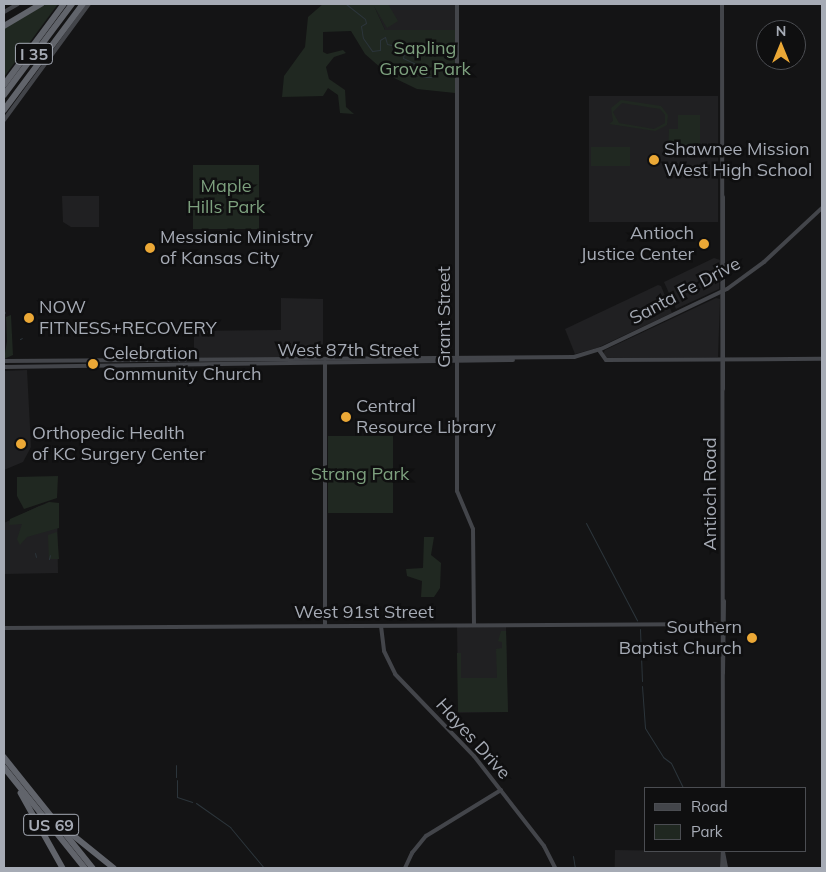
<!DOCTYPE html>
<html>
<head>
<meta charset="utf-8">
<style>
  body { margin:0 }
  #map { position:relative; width:826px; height:872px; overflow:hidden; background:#141415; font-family:Mulish,sans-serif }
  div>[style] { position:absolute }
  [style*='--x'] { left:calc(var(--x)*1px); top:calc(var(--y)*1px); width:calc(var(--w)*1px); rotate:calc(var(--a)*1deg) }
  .built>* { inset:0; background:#202022; transform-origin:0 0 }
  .green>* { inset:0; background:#202821; transform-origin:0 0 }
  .stream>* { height:1px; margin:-0.5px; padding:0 0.5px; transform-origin:0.5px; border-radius:0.5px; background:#2c353b }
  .secondary>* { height:4px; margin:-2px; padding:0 2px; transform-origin:2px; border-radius:2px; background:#43454a }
  .highway>* { height:5.5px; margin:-2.75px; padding:0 2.75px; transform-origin:2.75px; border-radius:2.75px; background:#61646b }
  .dots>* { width:14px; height:14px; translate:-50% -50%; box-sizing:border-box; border:2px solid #0f0f10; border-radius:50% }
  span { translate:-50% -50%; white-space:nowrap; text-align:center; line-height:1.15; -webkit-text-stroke:5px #0f0f10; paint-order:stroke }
  .shield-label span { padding:1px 4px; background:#0f0f10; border:1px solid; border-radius:4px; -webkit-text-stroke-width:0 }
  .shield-label { font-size:16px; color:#a6abb5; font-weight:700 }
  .park-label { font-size:18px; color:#7da07e }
  .poi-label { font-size:18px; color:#a6abb5 }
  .left { translate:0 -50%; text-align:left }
  .right { translate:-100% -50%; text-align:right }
  .street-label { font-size:18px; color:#a6abb5 }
  .frame { position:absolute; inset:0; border:5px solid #a6abb5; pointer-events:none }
  .legend { position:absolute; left:644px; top:787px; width:162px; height:65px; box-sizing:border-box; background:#0f0f10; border:1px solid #4b4d52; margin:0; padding:6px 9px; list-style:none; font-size:15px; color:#a6abb5 }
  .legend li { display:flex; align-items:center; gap:10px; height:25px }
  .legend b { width:25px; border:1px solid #4b4d52 }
  .north { position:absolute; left:756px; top:20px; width:50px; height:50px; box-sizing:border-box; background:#0f0f10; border:1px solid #4b4d52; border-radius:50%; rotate:0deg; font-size:14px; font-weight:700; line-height:20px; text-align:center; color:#a6abb5 }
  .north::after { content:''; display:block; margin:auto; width:18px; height:22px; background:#eba836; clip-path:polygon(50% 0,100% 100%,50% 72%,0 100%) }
</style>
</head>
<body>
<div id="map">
  <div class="built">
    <i style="clip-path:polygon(373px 4px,455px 4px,455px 30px,385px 30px)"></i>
    <i style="left:718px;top:96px;width:126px;height:129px;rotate:90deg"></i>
    <i style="clip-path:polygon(62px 196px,99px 196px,99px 227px,71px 227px,63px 222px)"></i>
    <i style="clip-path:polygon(714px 258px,720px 260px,719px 289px,676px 309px,664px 282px)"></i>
    <i style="clip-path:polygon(658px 285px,661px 286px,672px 313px,597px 348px,575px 354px,565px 329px)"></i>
    <i style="clip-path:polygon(281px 298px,323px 299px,323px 357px,194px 358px,194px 331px,281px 330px)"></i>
    <i style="clip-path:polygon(716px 298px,720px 299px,718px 357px,606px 358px,603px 354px,605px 350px)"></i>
    <i style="clip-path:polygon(27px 370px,31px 447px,23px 462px,4px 470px,4px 371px)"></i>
    <i style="clip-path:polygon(57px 503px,58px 573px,4px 574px,4px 523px,39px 506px)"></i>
    <i style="left:506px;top:626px;width:86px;height:49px;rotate:89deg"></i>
    <i style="left:615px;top:850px;width:106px;height:18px;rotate:1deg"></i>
  </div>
  <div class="green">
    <i style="clip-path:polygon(42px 4px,58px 4px,4px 77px,4px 28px)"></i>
    <i style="clip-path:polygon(323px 4px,388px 4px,398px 21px,387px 28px,374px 6px,385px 30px,455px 30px,455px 93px,417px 89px,390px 76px,365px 54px,351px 31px,323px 32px,323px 52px,327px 54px,343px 50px,346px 53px,334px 57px,326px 67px,329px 79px,345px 90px,346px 107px,354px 114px,340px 113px,338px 95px,328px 88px,323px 96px,282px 97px,284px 76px,305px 47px,308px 17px)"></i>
    <i style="clip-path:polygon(evenodd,621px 100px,661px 106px,668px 115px,667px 125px,655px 131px,609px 124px,613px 121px,611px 108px,621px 100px,622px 103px,660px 109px,665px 115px,665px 123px,654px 129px,619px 123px,613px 112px,622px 103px)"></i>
    <i style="clip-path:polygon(678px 115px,700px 115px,700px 153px,668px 153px,669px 129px,678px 129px)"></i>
    <i style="left:630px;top:147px;width:19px;height:39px;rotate:90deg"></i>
    <i style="left:193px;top:165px;width:66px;height:64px"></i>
    <i style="clip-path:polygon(11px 315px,13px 355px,4px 359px,7px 341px,6px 317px)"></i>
    <i style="left:328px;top:436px;width:65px;height:77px"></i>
    <i style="clip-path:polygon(58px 476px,57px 498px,24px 509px,17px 496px,17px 477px)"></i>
    <i style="clip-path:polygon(49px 502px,59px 503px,59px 528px,27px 537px,20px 545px,17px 539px,22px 524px,9px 525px,10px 519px)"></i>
    <i style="clip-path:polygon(57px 532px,59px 559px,49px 559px,48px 535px)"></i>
    <i style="clip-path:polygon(424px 537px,434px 537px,431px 555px,441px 563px,440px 588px,434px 597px,421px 597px,422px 581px,407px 576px,406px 569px,423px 568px)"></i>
    <i style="clip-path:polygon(501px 631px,506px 631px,508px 712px,458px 712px,457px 653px,461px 653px,461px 678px,497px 678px,496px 649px,502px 648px,502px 642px,498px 641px)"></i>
  </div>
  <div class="stream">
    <i style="--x:346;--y:4;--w:24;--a:38"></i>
    <i style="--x:365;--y:19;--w:4;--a:76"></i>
    <i style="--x:366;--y:23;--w:6;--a:149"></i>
    <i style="--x:361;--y:26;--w:12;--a:81"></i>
    <i style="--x:363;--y:38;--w:16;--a:55"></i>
    <i style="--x:372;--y:51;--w:8;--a:-7"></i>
    <i style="--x:380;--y:50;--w:10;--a:-90"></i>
    <i style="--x:380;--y:40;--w:6;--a:-31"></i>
    <i style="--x:385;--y:37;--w:7;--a:74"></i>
    <i style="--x:387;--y:44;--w:25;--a:12"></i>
    <i style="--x:411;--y:49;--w:7;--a:82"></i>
    <i style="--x:412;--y:56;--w:9;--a:-159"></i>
    <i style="--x:404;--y:53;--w:5;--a:101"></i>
    <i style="--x:403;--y:58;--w:21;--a:25"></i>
    <i style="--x:422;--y:67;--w:6;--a:121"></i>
    <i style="--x:419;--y:72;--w:6;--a:51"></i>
    <i style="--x:423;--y:77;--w:9;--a:0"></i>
    <i style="--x:432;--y:77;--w:11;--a:-75"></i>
    <i style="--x:435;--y:66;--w:4;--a:-14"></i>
    <i style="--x:439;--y:65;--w:14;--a:17"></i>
    <i style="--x:4;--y:311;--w:2;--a:63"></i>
    <i style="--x:20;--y:339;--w:2;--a:-27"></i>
    <i style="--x:586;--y:523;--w:110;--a:62.3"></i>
    <i style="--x:35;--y:553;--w:4;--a:76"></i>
    <i style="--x:49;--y:559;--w:4;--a:-76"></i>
    <i style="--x:640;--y:629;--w:52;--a:87.8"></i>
    <i style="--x:642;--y:686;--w:42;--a:85.9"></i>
    <i style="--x:645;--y:728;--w:34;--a:58"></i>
    <i style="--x:663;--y:757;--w:10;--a:37"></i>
    <i style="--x:671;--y:763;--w:28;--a:64"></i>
    <i style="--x:176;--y:765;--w:12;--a:90"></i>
    <i style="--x:177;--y:780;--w:17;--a:90"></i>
    <i style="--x:177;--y:797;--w:16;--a:18"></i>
    <i style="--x:196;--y:803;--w:42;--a:35.2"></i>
    <i style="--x:230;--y:827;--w:53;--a:50.3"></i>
    <i style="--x:573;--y:856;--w:12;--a:81"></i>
  </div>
  <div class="secondary">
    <i style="--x:457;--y:4;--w:487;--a:90"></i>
    <i style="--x:457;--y:491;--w:41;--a:67.2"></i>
    <i style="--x:473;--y:529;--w:96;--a:89.4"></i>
    <i style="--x:722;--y:4;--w:784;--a:89.93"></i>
    <i style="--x:4;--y:12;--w:16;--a:-30"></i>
    <i style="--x:4;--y:120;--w:144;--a:-53.8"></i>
    <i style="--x:723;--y:197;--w:192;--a:90"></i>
    <i style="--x:599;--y:350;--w:12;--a:55"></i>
    <i style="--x:606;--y:360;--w:216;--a:-0.3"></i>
    <i style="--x:4;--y:361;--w:570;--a:-0.4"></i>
    <i style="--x:574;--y:357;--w:28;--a:-17"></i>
    <i style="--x:601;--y:349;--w:140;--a:-25.5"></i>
    <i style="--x:727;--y:289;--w:46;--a:-36.1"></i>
    <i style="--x:764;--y:262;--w:79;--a:-43"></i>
    <i style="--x:325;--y:362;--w:264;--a:90"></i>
    <i style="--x:4;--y:367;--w:509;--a:-0.79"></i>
    <i style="--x:381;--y:626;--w:25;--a:83"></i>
    <i style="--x:384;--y:651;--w:25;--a:64"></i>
    <i style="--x:395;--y:674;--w:114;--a:46.1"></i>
    <i style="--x:474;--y:756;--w:114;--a:52.1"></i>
    <i style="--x:544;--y:846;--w:25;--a:63"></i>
    <i style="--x:4;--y:628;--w:721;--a:-0.32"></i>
    <i style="--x:723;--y:673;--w:72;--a:-89.2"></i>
    <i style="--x:723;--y:852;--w:16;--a:79"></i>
    <i style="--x:405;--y:868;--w:17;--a:-65"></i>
    <i style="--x:412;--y:853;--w:22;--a:-51"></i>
    <i style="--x:426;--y:836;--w:88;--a:-31.5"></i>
    <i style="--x:722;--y:868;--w:17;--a:-87"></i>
  </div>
  <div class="highway">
    <i style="--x:4;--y:26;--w:43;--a:-30.7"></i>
    <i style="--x:4;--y:85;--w:101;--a:-53.5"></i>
    <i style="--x:4;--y:95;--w:114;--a:-53.2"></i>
    <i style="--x:4;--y:110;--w:132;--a:-53.3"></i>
    <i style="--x:4;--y:757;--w:142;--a:51.3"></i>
    <i style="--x:4;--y:767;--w:129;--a:51.3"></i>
    <i style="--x:21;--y:793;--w:86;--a:60.8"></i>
    <i style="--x:63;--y:827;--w:65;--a:38.8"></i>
  </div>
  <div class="dots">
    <i style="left:654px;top:160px;background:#eba836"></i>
    <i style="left:704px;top:244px;background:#eba836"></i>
    <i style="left:150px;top:248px;background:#eba836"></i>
    <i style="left:29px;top:318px;background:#eba836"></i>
    <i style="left:93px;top:364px;background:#eba836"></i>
    <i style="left:346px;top:417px;background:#eba836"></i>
    <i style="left:21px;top:444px;background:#eba836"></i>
    <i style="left:752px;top:638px;background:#eba836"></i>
  </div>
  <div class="shield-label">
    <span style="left:34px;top:54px">I 35</span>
    <span style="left:51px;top:825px">US 69</span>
  </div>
  <div class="park-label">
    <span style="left:425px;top:59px">Sapling<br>Grove Park</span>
    <span style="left:226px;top:197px">Maple<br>Hills Park</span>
    <span style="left:360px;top:474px">Strang Park</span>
  </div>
  <div class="poi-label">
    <span class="left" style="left:664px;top:160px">Shawnee Mission<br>West High School</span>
    <span class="right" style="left:694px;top:244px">Antioch<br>Justice Center</span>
    <span class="left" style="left:160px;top:248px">Messianic Ministry<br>of Kansas City</span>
    <span class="left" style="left:39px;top:318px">NOW<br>FITNESS+RECOVERY</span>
    <span class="left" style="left:103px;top:364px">Celebration<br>Community Church</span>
    <span class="left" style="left:356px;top:417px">Central<br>Resource Library</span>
    <span class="left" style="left:32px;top:444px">Orthopedic Health<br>of KC Surgery Center</span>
    <span class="right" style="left:742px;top:638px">Southern<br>Baptist Church</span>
  </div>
  <div class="street-label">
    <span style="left:685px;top:291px;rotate:-28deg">Santa Fe Drive</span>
    <span style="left:444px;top:317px;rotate:-90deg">Grant Street</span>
    <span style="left:348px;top:350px">West 87th Street</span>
    <span style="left:710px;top:494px;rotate:-90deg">Antioch Road</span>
    <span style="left:364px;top:612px">West 91st Street</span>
    <span style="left:473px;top:739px;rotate:48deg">Hayes Drive</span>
  </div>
  <div class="frame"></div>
  <ul class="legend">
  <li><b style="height:6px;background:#43454a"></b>Road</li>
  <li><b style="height:14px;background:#202821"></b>Park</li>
  </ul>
  <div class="north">N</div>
</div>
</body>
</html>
